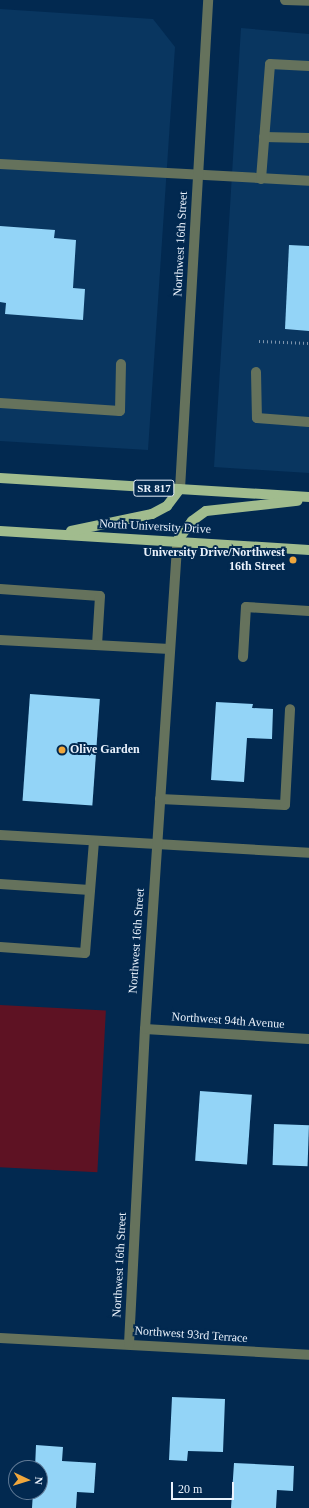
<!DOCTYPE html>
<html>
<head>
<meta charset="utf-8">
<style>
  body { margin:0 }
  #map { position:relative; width:309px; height:1508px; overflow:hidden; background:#022950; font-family:Georgia,serif }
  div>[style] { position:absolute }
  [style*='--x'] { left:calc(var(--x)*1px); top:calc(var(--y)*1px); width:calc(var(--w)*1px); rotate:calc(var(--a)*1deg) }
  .built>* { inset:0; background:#093660 }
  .green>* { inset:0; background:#5e1223; transform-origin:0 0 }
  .building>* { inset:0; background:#93d4f7; transform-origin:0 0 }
  .path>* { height:2.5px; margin-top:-1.25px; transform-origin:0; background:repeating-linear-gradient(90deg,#7e94ac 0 1px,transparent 0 4px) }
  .minor>* { height:10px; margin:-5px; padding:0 5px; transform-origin:5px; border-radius:5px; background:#65725c }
  .major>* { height:10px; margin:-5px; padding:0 5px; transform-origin:5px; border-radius:5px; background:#a1bc8e }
  .dots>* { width:11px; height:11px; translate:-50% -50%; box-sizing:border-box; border:2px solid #022950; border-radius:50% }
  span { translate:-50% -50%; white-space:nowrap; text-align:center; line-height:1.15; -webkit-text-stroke:4px #022950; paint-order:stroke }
  .shield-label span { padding:1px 3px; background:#022950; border:1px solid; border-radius:3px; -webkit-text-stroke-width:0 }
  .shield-label { font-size:11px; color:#eaf2fc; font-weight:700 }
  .street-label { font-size:12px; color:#eaf2fc }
  .poi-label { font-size:12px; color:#eaf2fc; font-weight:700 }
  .right { translate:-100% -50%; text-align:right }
  .left { translate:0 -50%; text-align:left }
  .north { position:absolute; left:8px; top:1460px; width:40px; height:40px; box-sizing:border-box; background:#022950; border:1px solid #5f7995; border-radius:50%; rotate:94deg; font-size:11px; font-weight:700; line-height:16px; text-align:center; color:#eaf2fc }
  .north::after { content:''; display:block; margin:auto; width:14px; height:18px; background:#efa73d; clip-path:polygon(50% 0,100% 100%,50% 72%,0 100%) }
  .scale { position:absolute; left:171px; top:1482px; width:63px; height:18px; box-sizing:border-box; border:2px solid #eaf2fc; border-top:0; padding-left:5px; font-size:12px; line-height:14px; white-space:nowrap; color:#eaf2fc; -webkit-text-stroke:3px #022950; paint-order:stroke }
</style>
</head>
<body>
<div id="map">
  <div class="built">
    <i style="clip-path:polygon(0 9px,153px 19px,175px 47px,148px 450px,0 441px)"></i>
    <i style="clip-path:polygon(241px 28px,309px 34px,309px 473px,214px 467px)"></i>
  </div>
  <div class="green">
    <i style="left:0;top:1005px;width:106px;height:162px;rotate:3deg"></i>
  </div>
  <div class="building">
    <i style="clip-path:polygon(0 226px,55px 230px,54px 238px,76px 240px,73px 288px,85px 289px,83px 320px,5px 314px,6px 303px,0 302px)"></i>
    <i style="clip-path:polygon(289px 245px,309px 246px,309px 331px,285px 329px)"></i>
    <i style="left:30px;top:694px;width:70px;height:107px;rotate:4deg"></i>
    <i style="clip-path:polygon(216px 702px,253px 704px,252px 708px,273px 709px,272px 739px,247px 738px,244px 782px,211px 780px)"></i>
    <i style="left:200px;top:1091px;width:52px;height:70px;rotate:4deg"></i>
    <i style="left:274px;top:1124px;width:35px;height:41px;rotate:2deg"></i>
    <i style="clip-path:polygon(172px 1397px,225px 1399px,223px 1452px,188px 1451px,187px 1461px,169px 1460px)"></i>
    <i style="clip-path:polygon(36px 1445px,63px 1447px,62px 1461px,96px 1463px,94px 1493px,77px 1492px,76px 1508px,32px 1508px,33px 1492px,40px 1492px,40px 1468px,35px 1468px)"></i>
    <i style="clip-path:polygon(234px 1463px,294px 1466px,293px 1491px,277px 1490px,276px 1508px,231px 1508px)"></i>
  </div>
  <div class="path">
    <i style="--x:259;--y:341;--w:50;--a:2.3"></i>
  </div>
  <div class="minor">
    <i style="--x:285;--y:0;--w:24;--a:2"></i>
    <i style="--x:264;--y:137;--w:45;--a:1.3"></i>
    <i style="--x:0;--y:164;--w:309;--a:3.1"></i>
    <i style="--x:261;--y:179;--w:115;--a:-85.5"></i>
    <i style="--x:270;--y:64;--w:39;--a:3"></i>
    <i style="--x:256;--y:372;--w:46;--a:88.8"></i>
    <i style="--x:257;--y:418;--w:52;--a:4.4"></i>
    <i style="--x:0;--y:403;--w:120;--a:3.8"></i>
    <i style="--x:120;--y:411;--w:47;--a:-88.8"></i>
    <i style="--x:180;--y:489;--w:490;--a:-86.7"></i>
    <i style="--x:0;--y:589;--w:100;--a:4"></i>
    <i style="--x:100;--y:596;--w:49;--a:93.5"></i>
    <i style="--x:0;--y:640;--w:170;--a:3"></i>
    <i style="--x:243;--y:657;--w:50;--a:-86.6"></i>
    <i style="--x:246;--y:607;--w:63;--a:3.6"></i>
    <i style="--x:160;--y:799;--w:125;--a:2.7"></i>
    <i style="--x:285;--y:805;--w:96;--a:-87"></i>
    <i style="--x:0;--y:835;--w:310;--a:3.3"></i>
    <i style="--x:0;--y:884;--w:90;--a:3.8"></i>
    <i style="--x:0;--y:947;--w:85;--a:4"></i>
    <i style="--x:85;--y:953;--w:112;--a:-85.4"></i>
    <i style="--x:145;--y:1029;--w:164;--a:3.5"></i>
    <i style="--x:0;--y:1338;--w:309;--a:3.1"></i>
    <i style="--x:129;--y:1344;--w:315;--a:-87.1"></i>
    <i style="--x:145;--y:1029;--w:489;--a:-86.2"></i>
  </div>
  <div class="major">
    <i style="--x:0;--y:478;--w:310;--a:3.5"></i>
    <i style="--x:0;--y:531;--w:310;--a:3.5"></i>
    <i style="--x:71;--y:531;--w:83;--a:-11.9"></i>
    <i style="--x:152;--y:514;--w:17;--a:-28"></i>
    <i style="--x:167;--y:506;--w:21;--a:-53"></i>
    <i style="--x:177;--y:541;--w:25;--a:-53"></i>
    <i style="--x:192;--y:521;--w:17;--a:-36"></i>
    <i style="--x:206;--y:511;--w:92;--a:-6.3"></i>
  </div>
  <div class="dots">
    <i style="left:293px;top:560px;background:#efa73d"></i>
    <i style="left:62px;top:750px;background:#efa73d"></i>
  </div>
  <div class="shield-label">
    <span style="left:154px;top:488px">SR 817</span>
  </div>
  <div class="street-label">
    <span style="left:181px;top:244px;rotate:-87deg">Northwest 16th Street</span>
    <span style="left:155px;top:527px;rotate:3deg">North University Drive</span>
    <span style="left:137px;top:941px;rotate:-86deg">Northwest 16th Street</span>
    <span style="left:228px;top:1021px;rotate:4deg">Northwest 94th Avenue</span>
    <span style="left:120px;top:1265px;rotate:-87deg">Northwest 16th Street</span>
    <span style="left:191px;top:1335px;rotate:4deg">Northwest 93rd Terrace</span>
  </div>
  <div class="poi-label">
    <span class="right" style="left:285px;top:560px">University Drive/Northwest<br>16th Street</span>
    <span class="left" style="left:70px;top:750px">Olive Garden</span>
  </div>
  <div class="north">N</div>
  <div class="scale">20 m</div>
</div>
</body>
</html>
